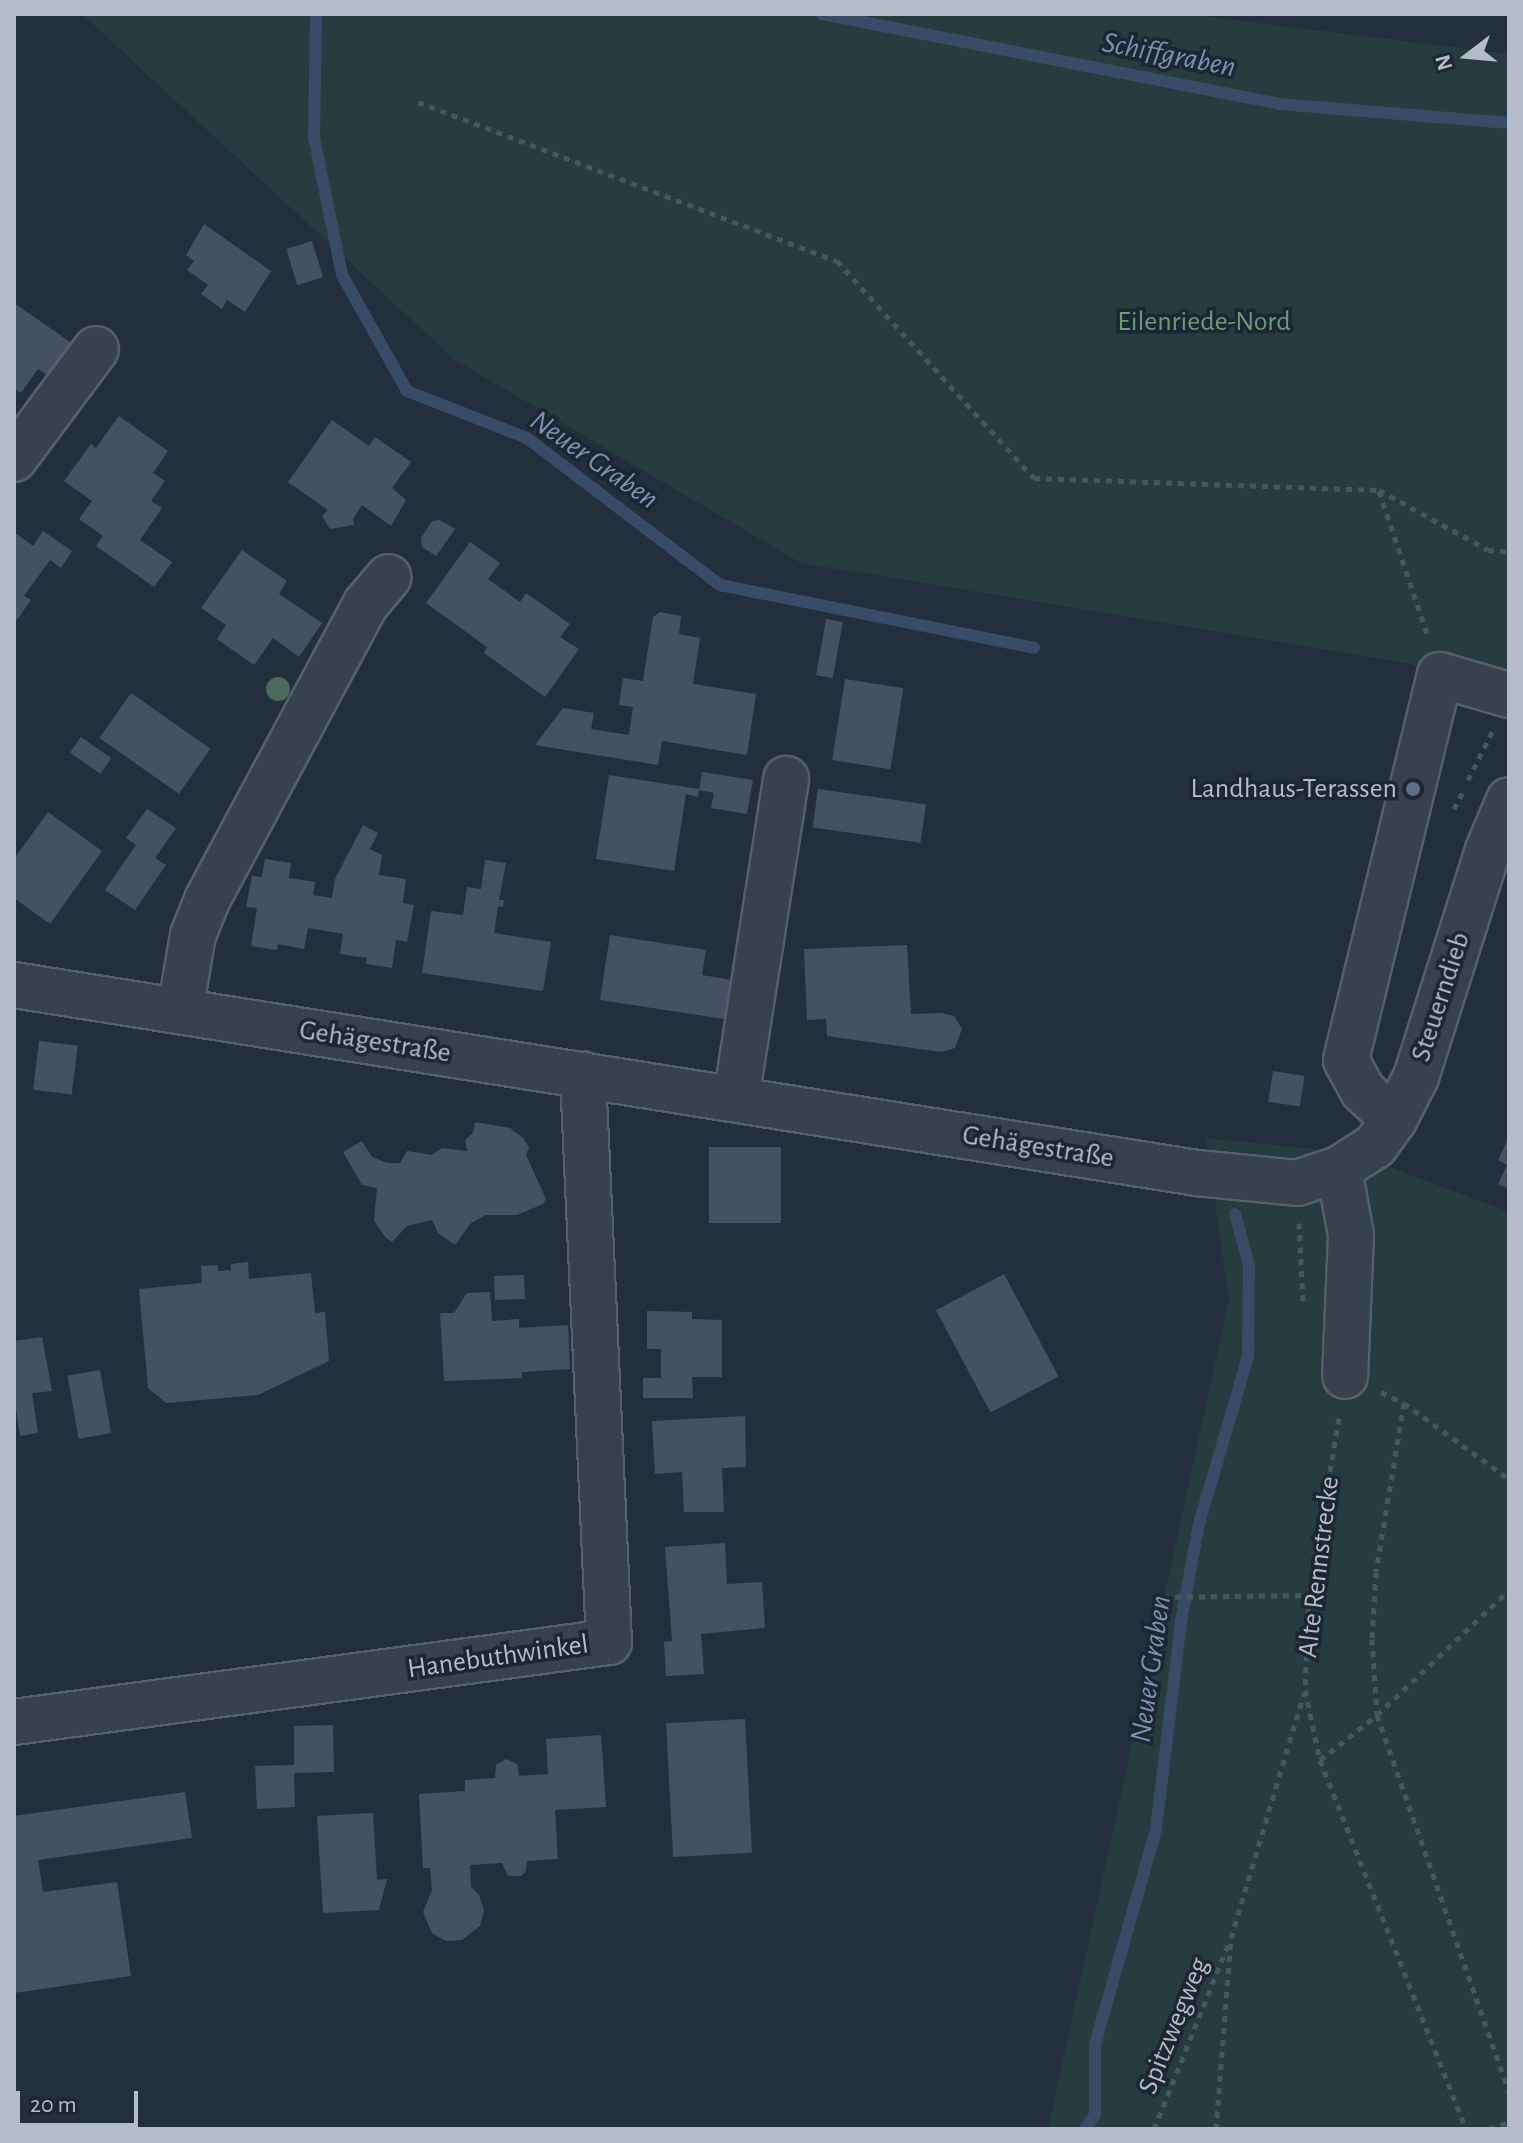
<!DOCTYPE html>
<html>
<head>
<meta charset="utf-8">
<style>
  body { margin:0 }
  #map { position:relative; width:1523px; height:2143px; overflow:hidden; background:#242f3e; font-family:"Alegreya Sans",sans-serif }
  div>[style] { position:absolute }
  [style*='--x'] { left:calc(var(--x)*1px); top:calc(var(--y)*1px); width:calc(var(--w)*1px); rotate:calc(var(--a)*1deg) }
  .green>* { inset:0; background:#263c3f }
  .stream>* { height:12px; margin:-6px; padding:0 6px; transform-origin:6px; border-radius:6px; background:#394c67 }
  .building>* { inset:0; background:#455162; transform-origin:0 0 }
  .path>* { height:5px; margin-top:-2.5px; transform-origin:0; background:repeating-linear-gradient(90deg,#44595c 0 6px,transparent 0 12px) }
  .roads { filter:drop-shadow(2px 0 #565f6c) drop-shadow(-2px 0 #565f6c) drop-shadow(0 2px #565f6c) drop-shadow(0 -2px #565f6c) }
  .minor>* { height:44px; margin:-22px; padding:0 22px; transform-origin:22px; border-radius:22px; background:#38414e }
  .trees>* { width:24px; height:24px; margin:-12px; border-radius:50%; background:#4b6a5d }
  .dots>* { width:22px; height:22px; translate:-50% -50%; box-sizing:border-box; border:4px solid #1d2633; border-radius:50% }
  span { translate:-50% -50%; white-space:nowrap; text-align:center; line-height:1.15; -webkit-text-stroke:7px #1d2633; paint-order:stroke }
  .park-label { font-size:28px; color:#6b9a76 }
  .poi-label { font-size:28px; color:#b4bcc9 }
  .right { translate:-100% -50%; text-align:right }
  .street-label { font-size:28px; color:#b4bcc9 }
  .water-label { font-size:30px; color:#7c92b1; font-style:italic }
  .frame { position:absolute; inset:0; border:16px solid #b4bcc9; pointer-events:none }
  .north { position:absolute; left:1427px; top:16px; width:80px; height:80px; -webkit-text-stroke:6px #1d2633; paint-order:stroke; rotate:254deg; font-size:22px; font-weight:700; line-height:32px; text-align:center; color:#b4bcc9 }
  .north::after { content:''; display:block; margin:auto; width:28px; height:36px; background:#b4bcc9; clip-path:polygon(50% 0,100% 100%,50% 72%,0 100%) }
  .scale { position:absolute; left:16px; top:2091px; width:122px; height:36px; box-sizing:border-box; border:4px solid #b4bcc9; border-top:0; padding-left:10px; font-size:24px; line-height:28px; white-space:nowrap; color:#b4bcc9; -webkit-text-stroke:6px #1d2633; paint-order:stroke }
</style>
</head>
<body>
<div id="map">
  <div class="green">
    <i style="clip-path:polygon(82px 14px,1185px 14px,1509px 54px,1509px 695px,1408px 663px,801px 563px,455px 360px)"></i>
    <i style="clip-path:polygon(1206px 1138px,1352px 1153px,1509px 1212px,1509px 2129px,1048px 2129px,1229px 1300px)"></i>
  </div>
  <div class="stream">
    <i style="--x:316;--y:14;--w:124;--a:90.9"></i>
    <i style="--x:314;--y:138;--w:140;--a:78.4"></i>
    <i style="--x:342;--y:275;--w:133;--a:60.7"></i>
    <i style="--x:407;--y:391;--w:129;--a:21.4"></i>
    <i style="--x:527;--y:438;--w:243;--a:37.3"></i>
    <i style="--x:720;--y:585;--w:320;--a:11.3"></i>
    <i style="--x:822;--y:14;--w:466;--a:11.1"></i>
    <i style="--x:1279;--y:104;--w:231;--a:4.7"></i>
    <i style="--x:1085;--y:2129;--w:17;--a:-54"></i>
    <i style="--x:1095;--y:2115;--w:70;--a:-90"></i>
    <i style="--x:1095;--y:2045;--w:224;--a:-74.2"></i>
    <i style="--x:1156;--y:1829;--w:209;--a:-83.1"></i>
    <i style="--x:1181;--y:1621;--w:99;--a:-79.5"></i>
    <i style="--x:1199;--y:1524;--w:175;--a:-73.7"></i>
    <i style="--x:1248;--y:1356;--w:91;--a:-89.4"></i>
    <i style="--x:1249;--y:1265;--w:53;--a:-105.4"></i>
  </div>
  <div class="building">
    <i style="clip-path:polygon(204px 224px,271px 271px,245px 312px,227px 300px,222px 309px,201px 294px,208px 285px,187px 270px,194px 261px,186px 255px)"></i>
    <i style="left:312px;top:241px;width:38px;height:27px;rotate:73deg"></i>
    <i style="clip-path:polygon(14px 303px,79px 348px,56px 381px,38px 369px,21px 393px,14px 388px)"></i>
    <i style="clip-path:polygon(119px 416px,168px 451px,153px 473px,165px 481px,151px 501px,162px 508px,140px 540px,172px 562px,154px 587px,96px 546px,103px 536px,79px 519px,92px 501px,64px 481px,91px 444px,96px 448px)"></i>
    <i style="clip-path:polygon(332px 420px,369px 446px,375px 437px,411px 462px,392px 488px,406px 500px,391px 526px,362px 505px,353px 519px,354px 525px,330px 529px,322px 516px,328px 510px,288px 482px)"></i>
    <i style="clip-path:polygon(440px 520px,455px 529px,436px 556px,422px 547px,421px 538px,432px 521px)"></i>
    <i style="clip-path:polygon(43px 531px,72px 551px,61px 568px,50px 560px,24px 596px,31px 600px,14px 624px,14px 532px,33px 546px)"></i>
    <i style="clip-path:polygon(470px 542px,500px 563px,488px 579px,520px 602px,526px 593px,570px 624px,560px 637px,579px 649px,545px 697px,484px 653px,487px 647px,426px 603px)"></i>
    <i style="clip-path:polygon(242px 550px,287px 581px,279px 594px,322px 623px,299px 657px,273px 638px,254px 665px,217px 639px,226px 625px,201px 608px)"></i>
    <i style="clip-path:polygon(660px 612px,681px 616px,679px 634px,700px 638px,693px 684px,756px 694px,747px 755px,662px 741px,658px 765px,535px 745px,563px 708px,594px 713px,591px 729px,629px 735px,633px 707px,619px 705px,623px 678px,643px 681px,653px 617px)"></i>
    <i style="left:826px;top:619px;width:17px;height:57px;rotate:10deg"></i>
    <i style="left:845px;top:679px;width:59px;height:82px;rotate:9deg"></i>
    <i style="left:131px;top:693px;width:97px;height:55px;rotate:35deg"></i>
    <i style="left:81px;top:737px;width:37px;height:19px;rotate:35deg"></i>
    <i style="clip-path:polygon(702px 772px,753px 780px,747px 814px,711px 808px,714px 793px,699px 790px)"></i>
    <i style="clip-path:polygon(609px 775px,699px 789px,698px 797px,686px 794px,674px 871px,596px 859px)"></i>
    <i style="left:818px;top:789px;width:109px;height:39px;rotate:8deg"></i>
    <i style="clip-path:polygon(147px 809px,176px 828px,155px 858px,166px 865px,135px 910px,105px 890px,136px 845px,126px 838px)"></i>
    <i style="clip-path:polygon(48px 812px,102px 851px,50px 924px,14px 898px,14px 859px)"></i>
    <i style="clip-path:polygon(363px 825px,378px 833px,370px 849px,382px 855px,379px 875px,406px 879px,403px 903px,414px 905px,407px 942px,396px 940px,392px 968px,366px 964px,367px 958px,340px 954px,343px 934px,308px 928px,304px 949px,278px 944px,277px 950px,251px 946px,257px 908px,246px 907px,252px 876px,262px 877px,265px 859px,291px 863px,289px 878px,315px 882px,313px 895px,332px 898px,335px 879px)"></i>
    <i style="clip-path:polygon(485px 860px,506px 863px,499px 900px,504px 900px,503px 907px,498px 906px,494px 933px,551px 942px,543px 991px,422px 973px,431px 911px,463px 915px,467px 887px,481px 889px)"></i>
    <i style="clip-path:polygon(610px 935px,706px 950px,702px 975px,743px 982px,737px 1021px,600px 1000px)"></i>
    <i style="clip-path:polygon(907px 945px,911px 1014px,942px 1013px,954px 1016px,962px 1029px,955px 1048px,941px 1052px,827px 1036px,826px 1019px,807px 1020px,804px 949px)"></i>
    <i style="left:39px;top:1041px;width:39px;height:49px;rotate:7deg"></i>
    <i style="left:1273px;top:1071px;width:32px;height:31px;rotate:9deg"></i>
    <i style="clip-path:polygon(475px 1122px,510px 1128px,523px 1138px,529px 1147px,526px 1155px,546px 1199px,543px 1204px,517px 1215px,486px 1215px,471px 1223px,455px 1245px,438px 1233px,432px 1220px,407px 1226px,392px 1242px,386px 1238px,374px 1221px,377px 1188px,362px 1185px,343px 1152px,362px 1141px,372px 1157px,387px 1163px,400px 1163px,407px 1151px,432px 1155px,442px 1148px,467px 1151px,465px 1140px,473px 1133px)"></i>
    <i style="clip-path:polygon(1509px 1137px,1509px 1189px,1498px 1184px,1507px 1165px,1498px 1160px)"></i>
    <i style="left:709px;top:1147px;width:72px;height:76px"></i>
    <i style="clip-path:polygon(248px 1262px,249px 1279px,311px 1273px,315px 1313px,325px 1312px,329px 1361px,258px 1395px,166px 1403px,148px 1388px,139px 1289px,202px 1283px,201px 1266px,218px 1265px,218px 1271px,231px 1270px,231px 1264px)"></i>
    <i style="left:1004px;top:1274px;width:116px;height:77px;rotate:62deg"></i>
    <i style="left:524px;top:1275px;width:24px;height:30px;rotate:88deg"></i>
    <i style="clip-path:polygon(490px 1292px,492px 1321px,519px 1319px,519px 1328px,568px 1325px,570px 1369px,522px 1372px,522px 1378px,444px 1381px,440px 1313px,454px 1313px,467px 1293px)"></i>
    <i style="clip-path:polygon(647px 1311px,692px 1312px,692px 1319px,722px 1320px,722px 1377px,692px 1377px,693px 1398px,643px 1398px,643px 1378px,661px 1378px,661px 1349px,647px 1349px)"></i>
    <i style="clip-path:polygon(42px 1337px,52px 1391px,32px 1393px,38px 1433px,20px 1436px,14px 1395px,14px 1341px)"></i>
    <i style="left:100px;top:1370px;width:64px;height:33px;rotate:80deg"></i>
    <i style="clip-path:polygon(745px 1416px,746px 1467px,722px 1468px,724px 1512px,684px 1512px,682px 1472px,655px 1474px,652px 1421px)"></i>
    <i style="clip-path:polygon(725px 1543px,727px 1584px,762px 1582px,765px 1628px,701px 1634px,704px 1674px,666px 1676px,664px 1642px,672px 1641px,665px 1547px)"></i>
    <i style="left:745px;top:1719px;width:134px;height:79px;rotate:87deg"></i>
    <i style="clip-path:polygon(333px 1725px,334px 1772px,294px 1773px,295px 1807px,257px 1809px,255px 1766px,294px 1765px,294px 1726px)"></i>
    <i style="clip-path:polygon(601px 1735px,606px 1807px,555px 1810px,558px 1859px,527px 1861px,526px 1871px,521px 1876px,508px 1876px,502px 1863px,470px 1865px,471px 1887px,479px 1895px,484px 1910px,480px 1926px,462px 1940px,446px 1941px,432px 1933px,423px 1912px,432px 1890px,430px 1868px,423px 1868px,419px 1794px,465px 1791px,465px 1780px,495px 1778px,496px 1765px,506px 1759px,517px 1764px,519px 1776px,548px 1774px,546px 1739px)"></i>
    <i style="clip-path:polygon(185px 1792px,192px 1838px,38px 1860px,43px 1892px,117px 1882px,131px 1976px,14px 1993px,14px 1816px)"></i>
    <i style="clip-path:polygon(373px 1813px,377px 1880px,387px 1879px,379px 1910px,323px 1913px,317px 1816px)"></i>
  </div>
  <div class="path">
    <i style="--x:418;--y:102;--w:448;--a:20.8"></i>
    <i style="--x:837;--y:261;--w:293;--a:47.8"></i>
    <i style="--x:1034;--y:478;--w:345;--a:2"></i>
    <i style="--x:1379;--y:490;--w:124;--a:28.8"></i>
    <i style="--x:1488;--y:550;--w:21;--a:5"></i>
    <i style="--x:1379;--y:491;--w:154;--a:71.4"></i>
    <i style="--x:1468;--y:780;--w:54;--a:-63.4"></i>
    <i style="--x:1454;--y:809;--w:22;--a:-63"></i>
    <i style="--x:1299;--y:1223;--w:78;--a:87.1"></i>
    <i style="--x:1381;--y:1392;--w:25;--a:26"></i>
    <i style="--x:1404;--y:1403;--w:130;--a:35.9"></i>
    <i style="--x:1404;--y:1403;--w:171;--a:99.4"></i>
    <i style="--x:1376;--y:1572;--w:67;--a:93.4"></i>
    <i style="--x:1372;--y:1639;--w:76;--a:86.2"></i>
    <i style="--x:1377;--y:1715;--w:399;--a:70.7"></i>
    <i style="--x:1339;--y:1418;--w:180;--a:99.6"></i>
    <i style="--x:1309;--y:1595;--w:95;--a:92.4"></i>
    <i style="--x:1305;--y:1690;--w:72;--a:77.9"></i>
    <i style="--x:1320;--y:1760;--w:397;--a:68.4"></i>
    <i style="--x:1163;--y:1597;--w:146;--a:-0.8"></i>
    <i style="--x:1320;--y:1760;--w:73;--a:-38.3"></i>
    <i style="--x:1377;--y:1715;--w:182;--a:-43.4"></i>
    <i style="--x:1154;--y:2129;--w:201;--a:-68.1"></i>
    <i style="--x:1216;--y:2129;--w:192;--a:-85.5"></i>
    <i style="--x:1231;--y:1938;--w:256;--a:-73.4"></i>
    <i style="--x:1489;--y:2129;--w:21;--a:-19"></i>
  </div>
  <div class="roads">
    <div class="minor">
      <i style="--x:14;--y:459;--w:137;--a:-53.3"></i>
      <i style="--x:14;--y:985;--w:1198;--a:9.03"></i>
      <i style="--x:1197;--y:1173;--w:100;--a:5.7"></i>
      <i style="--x:1297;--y:1183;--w:44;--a:-18.4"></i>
      <i style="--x:1339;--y:1169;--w:43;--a:-32.6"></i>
      <i style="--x:1375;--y:1146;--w:32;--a:-54"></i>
      <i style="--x:1394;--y:1120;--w:48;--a:-62.9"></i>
      <i style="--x:1416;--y:1077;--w:238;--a:-72.4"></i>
      <i style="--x:1488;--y:850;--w:54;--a:-67.2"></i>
      <i style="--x:180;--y:1011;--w:77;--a:-80.3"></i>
      <i style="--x:193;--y:935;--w:38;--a:-68"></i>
      <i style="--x:207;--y:900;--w:336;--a:-61.8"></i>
      <i style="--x:366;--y:604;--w:35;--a:-50"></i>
      <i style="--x:736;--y:1099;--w:324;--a:-81.1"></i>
      <i style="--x:1394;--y:1120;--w:42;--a:-136.9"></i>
      <i style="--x:1363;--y:1091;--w:35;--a:-119"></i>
      <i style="--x:1346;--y:1060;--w:396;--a:-76.3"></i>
      <i style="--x:1440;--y:675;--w:72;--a:16.2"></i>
      <i style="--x:1339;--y:1169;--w:67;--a:79.7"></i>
      <i style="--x:1351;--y:1235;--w:141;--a:92.4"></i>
      <i style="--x:14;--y:1722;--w:600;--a:-7.66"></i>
      <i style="--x:609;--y:1642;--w:568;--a:-92.63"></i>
    </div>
  </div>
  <div class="trees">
    <i style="left:278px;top:689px"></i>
  </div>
  <div class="dots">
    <i style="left:1413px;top:789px;background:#5c6f8a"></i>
  </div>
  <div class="park-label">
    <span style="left:1204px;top:322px">Eilenriede-Nord</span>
  </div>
  <div class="poi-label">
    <span class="right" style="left:1397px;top:789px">Landhaus-Terassen</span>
  </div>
  <div class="street-label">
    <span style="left:1441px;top:997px;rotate:-72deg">Steuerndieb</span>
    <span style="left:375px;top:1042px;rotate:9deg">Gehägestraße</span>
    <span style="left:1038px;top:1147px;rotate:9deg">Gehägestraße</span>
    <span style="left:1319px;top:1567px;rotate:-83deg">Alte Rennstrecke</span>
    <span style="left:498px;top:1657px;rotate:-8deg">Hanebuthwinkel</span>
    <span style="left:1174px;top:2026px;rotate:-68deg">Spitzwegweg</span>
  </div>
  <div class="water-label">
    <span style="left:1169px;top:55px;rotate:11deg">Schiffgraben</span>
    <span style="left:594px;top:460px;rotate:35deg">Neuer Graben</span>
    <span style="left:1151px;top:1669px;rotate:-82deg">Neuer Graben</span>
  </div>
  <div class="frame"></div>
  <div class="north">N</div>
  <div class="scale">20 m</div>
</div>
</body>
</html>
